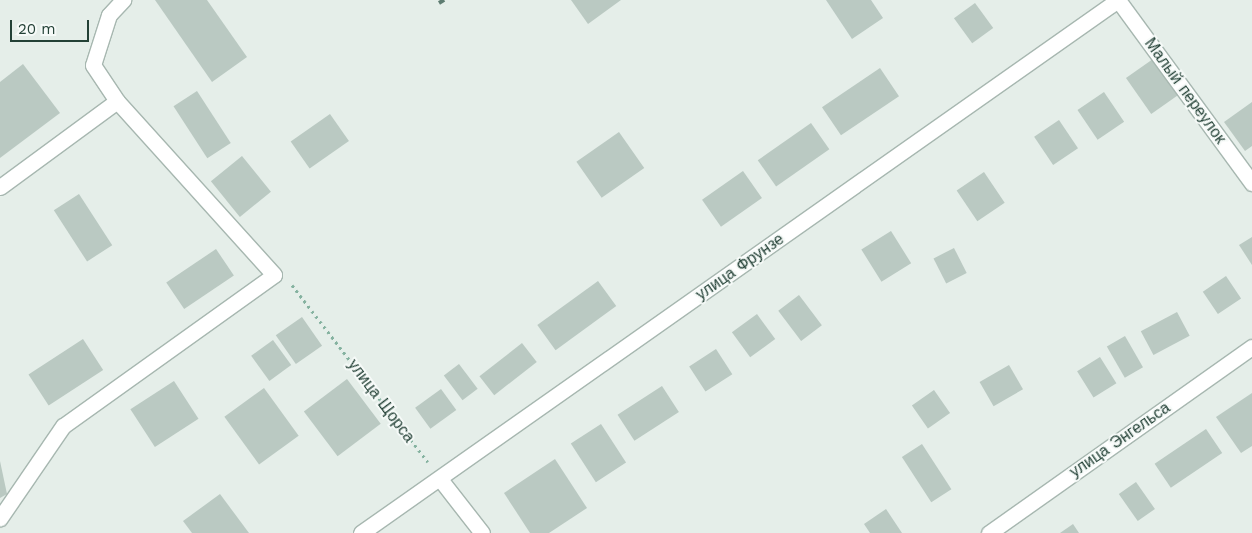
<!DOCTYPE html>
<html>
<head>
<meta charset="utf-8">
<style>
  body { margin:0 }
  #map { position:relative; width:1252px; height:533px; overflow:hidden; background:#e5eee9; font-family:"Work Sans",sans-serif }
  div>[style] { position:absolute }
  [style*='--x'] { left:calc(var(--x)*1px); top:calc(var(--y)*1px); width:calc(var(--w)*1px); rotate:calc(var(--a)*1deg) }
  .building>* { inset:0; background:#bac9c2; transform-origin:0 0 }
  .path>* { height:3px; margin-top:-1.5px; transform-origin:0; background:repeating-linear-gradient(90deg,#85b2a0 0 2.5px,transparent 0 6.5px) }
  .roads { filter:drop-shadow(1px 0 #a7b7b0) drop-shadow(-1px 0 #a7b7b0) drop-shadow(0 1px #a7b7b0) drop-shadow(0 -1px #a7b7b0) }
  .service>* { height:15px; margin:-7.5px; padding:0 7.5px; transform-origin:7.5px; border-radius:7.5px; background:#fff }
  .minor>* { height:15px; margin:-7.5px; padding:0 7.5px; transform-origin:7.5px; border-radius:7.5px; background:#fff }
  .rail>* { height:4px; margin-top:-2px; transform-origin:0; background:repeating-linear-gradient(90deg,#5e7c71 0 10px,transparent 0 15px) }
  span { translate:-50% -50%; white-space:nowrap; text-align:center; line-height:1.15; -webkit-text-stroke:4px #f6faf8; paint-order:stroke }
  .street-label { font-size:16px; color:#234136 }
  .scale { position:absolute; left:10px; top:20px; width:79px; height:22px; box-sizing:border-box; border:2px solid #234136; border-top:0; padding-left:6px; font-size:15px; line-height:18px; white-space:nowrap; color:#234136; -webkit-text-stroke:4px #f6faf8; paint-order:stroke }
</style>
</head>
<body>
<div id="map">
  <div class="building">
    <i style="clip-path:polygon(155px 0,207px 0,247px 57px,212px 82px)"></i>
    <i style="clip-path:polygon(571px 0,621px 0,588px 24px)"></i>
    <i style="clip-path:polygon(826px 0,871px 0,883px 18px,852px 39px)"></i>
    <i style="left:975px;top:3px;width:31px;height:26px;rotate:54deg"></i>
    <i style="left:1153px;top:59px;width:44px;height:33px;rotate:55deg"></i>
    <i style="clip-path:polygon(23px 64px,60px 113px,0 158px,0 82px)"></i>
    <i style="left:880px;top:68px;width:34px;height:70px;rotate:56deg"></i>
    <i style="left:197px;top:91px;width:62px;height:28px;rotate:57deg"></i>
    <i style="left:1104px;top:92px;width:36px;height:32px;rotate:56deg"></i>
    <i style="clip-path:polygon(1252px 102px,1252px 146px,1245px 151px,1224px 122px)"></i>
    <i style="left:330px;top:114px;width:33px;height:48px;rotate:55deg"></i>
    <i style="left:1059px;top:120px;width:34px;height:30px;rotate:56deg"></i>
    <i style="left:811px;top:123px;width:32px;height:65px;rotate:55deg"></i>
    <i style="left:619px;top:132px;width:44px;height:52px;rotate:55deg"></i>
    <i style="left:242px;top:156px;width:46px;height:40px;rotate:51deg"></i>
    <i style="left:743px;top:171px;width:33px;height:50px;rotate:55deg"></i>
    <i style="left:984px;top:172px;width:37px;height:33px;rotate:56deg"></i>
    <i style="left:79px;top:194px;width:61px;height:30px;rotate:57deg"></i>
    <i style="left:891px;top:231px;width:38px;height:35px;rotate:58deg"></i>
    <i style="clip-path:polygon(1252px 237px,1252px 265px,1239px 245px)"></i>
    <i style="left:954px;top:248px;width:28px;height:23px;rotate:63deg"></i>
    <i style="left:216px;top:249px;width:32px;height:60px;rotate:56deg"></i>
    <i style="left:1226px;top:276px;width:27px;height:28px;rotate:56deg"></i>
    <i style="left:598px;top:281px;width:31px;height:75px;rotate:54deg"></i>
    <i style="left:799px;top:295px;width:38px;height:26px;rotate:53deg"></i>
    <i style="left:1177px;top:312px;width:27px;height:41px;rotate:62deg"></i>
    <i style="left:757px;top:314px;width:31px;height:31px;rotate:54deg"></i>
    <i style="left:302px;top:317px;width:35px;height:32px;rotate:55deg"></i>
    <i style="left:1125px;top:336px;width:36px;height:21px;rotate:60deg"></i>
    <i style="left:83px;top:339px;width:37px;height:65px;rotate:57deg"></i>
    <i style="left:273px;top:340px;width:31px;height:27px;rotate:54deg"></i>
    <i style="left:522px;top:343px;width:24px;height:54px;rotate:52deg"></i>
    <i style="left:716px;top:349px;width:30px;height:32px;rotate:57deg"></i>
    <i style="left:1100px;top:357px;width:31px;height:27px;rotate:58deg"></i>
    <i style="left:459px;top:364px;width:31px;height:19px;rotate:53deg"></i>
    <i style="left:1009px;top:365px;width:28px;height:34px;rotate:60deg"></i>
    <i style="left:347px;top:379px;width:56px;height:54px;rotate:53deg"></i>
    <i style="left:174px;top:381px;width:45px;height:52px;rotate:57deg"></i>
    <i style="left:662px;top:386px;width:31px;height:53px;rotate:57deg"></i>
    <i style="left:264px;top:388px;width:59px;height:49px;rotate:54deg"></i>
    <i style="left:441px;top:389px;width:26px;height:32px;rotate:54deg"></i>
    <i style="left:934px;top:390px;width:28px;height:27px;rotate:55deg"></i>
    <i style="clip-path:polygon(1252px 393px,1252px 446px,1241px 453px,1216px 417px)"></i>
    <i style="left:601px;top:424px;width:46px;height:36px;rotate:57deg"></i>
    <i style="left:1206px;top:429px;width:29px;height:62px;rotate:56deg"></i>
    <i style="left:922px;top:444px;width:54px;height:24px;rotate:57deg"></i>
    <i style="clip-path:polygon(555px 459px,587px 508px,549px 533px,530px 533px,504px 493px)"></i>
    <i style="clip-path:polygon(0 461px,7px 494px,0 498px)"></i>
    <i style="left:1136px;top:482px;width:33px;height:21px;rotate:55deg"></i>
    <i style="clip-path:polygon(220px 494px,249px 533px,192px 533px,183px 521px)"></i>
    <i style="clip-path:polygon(886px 509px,902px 533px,870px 533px,864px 524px)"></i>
    <i style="clip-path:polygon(1073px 524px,1079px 533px,1060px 533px)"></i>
  </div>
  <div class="path">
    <i style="--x:292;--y:285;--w:223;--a:52.5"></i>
  </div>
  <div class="roads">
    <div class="service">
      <i style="--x:117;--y:101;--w:43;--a:-123.7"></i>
      <i style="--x:93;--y:65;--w:52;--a:-72.3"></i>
      <i style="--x:109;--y:15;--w:21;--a:-47"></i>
    </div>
    <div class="minor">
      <i style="--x:1118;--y:0;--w:227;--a:53.8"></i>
      <i style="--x:0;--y:187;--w:145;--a:-36.3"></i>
      <i style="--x:117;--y:101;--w:234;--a:47.9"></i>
      <i style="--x:274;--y:275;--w:259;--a:144.4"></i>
      <i style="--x:63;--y:426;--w:112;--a:124.4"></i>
      <i style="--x:440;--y:479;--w:68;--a:52.1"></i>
      <i style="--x:361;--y:533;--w:926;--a:-35.15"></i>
      <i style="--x:989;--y:533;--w:322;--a:-35.3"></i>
    </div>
  </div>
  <div class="rail">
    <i style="--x:439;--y:3;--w:6;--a:-31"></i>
  </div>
  <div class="street-label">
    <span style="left:1185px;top:91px;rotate:54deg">Малый переулок</span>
    <span style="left:740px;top:267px;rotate:-35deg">улица Фрунзе</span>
    <span style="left:381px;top:401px;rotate:53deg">улица Щорса</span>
    <span style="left:1120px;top:440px;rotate:-35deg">улица Энгельса</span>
  </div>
  <div class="scale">20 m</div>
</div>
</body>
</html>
